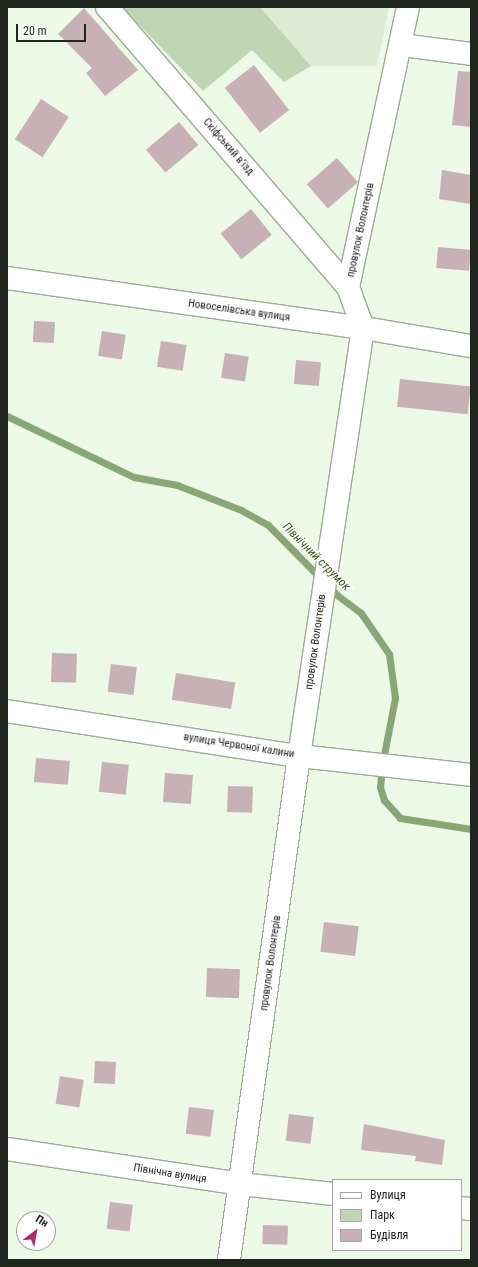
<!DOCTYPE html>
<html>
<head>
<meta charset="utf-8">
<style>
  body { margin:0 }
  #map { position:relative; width:478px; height:1267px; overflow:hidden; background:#ecf9e6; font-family:"Roboto Condensed",sans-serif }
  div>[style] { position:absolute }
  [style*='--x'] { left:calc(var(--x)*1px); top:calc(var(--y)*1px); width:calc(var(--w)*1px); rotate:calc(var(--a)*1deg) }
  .built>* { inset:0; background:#dcecd3 }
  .green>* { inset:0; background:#bfd5b3 }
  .stream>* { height:7px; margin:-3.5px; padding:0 3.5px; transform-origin:3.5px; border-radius:3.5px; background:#87a774 }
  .building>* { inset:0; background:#c7b0b6; transform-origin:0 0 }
  .roads { filter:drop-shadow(1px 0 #9eaa98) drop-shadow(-1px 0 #9eaa98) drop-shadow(0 1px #9eaa98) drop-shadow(0 -1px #9eaa98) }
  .minor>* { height:22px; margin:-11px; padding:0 11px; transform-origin:11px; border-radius:11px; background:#fff }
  span { translate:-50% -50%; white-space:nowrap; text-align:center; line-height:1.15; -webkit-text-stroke:4px #fff; paint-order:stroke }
  .street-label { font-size:11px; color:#20251e }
  .water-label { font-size:12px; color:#2e560a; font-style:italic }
  .frame { position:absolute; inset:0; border:8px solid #20251e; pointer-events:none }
  .legend { position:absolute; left:332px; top:1179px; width:130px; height:72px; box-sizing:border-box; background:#fff; border:1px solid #a6a8a5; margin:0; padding:5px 7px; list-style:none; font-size:12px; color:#20251e }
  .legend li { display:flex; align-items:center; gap:8px; height:20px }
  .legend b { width:20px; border:1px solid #a6a8a5 }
  .north { position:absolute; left:16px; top:1211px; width:40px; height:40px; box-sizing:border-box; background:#fff; border:1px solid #a6a8a5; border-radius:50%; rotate:31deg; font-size:11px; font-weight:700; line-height:16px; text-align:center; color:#20251e }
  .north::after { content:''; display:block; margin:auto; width:14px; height:18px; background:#b42863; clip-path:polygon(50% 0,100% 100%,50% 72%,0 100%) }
  .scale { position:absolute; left:16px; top:24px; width:70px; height:18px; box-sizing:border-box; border:2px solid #20251e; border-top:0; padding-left:5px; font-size:12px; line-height:14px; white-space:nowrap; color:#20251e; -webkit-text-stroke:3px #fff; paint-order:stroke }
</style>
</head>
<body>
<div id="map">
  <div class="built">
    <i style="clip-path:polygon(260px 7px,389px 7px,377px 66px,311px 66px)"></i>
  </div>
  <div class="green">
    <i style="clip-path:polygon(122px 7px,260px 7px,311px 66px,284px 82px,252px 50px,203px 91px)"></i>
  </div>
  <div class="stream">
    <i style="--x:7;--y:416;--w:141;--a:25.7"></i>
    <i style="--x:134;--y:477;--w:44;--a:10.5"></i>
    <i style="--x:177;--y:485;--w:69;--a:21.3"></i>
    <i style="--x:241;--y:510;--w:31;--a:29"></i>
    <i style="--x:268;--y:525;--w:98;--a:45.4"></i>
    <i style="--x:337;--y:595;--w:30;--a:37"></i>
    <i style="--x:361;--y:613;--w:50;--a:55.7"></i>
    <i style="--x:389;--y:654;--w:44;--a:82.2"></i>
    <i style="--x:395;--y:698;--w:68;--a:101"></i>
    <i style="--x:382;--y:765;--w:22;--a:95"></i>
    <i style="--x:380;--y:787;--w:14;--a:73"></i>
    <i style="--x:384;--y:800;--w:24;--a:48"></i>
    <i style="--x:400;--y:818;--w:72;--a:8.8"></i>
  </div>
  <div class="building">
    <i style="clip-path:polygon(84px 8px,138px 70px,105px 96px,86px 73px,92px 68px,58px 34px)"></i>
    <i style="left:254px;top:65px;width:57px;height:37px;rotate:52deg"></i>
    <i style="clip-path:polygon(458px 71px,471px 72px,471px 127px,452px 125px)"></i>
    <i style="left:41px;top:99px;width:33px;height:48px;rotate:33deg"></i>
    <i style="left:179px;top:122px;width:30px;height:43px;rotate:50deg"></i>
    <i style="left:337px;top:158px;width:32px;height:40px;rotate:49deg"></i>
    <i style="clip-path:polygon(442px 170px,471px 175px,471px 204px,439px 199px)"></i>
    <i style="left:251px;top:209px;width:33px;height:39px;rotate:51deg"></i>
    <i style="left:438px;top:247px;width:33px;height:21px;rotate:5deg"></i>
    <i style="left:34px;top:321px;width:21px;height:21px;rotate:3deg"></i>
    <i style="left:102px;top:331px;width:24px;height:25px;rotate:9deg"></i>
    <i style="left:161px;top:341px;width:26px;height:26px;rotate:9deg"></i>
    <i style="left:225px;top:353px;width:24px;height:25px;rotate:9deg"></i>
    <i style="left:296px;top:360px;width:25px;height:24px;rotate:5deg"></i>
    <i style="left:400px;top:379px;width:71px;height:28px;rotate:6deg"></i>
    <i style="left:52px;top:653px;width:25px;height:29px;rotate:2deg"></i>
    <i style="left:111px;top:664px;width:26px;height:28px;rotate:7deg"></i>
    <i style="left:176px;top:673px;width:60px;height:27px;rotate:9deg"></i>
    <i style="left:36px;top:758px;width:34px;height:24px;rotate:5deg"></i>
    <i style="left:102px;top:762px;width:27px;height:30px;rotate:6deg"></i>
    <i style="left:165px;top:773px;width:28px;height:29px;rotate:4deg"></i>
    <i style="left:228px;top:786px;width:25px;height:26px;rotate:2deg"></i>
    <i style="left:324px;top:922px;width:35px;height:30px;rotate:7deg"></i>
    <i style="left:207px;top:968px;width:33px;height:29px;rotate:2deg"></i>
    <i style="left:95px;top:1061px;width:21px;height:22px;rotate:3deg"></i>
    <i style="left:60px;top:1076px;width:24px;height:28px;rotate:9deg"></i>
    <i style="left:189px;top:1107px;width:25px;height:27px;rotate:7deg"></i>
    <i style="left:289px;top:1114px;width:25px;height:27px;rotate:7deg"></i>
    <i style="clip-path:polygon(364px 1124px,445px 1140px,442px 1165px,415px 1161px,416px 1156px,361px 1150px)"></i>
    <i style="left:110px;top:1202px;width:23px;height:27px;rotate:7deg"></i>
    <i style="left:263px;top:1225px;width:25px;height:19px;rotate:2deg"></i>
  </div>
  <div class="roads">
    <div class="minor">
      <i style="--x:107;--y:7;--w:369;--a:49.3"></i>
      <i style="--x:402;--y:45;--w:70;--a:7.4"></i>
      <i style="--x:7;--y:278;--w:359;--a:8"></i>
      <i style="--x:363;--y:328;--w:109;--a:9.5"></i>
      <i style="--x:7;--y:711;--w:295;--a:8.8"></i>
      <i style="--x:299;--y:756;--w:173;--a:6.3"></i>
      <i style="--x:7;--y:1149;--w:236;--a:8.5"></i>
      <i style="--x:240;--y:1184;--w:94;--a:6.1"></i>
      <i style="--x:461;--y:1208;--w:10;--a:6"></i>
      <i style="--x:229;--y:1260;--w:509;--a:-82.09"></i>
      <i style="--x:299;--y:756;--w:433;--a:-81.5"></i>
      <i style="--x:363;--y:328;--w:44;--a:-110.1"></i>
      <i style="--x:348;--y:287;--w:286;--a:-77.9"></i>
    </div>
  </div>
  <div class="street-label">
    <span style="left:228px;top:147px;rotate:49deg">Скіфський в'їзд</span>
    <span style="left:361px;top:230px;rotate:-78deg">провулок Волонтерів</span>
    <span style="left:239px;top:311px;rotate:8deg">Новоселівська вулиця</span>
    <span style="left:316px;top:642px;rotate:-82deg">провулок Волонтерів</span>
    <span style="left:239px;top:746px;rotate:9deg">вулиця Червоної калини</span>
    <span style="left:271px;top:963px;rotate:-82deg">провулок Волонтерів</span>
    <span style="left:170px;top:1174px;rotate:9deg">Північна вулиця</span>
  </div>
  <div class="water-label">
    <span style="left:316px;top:557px;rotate:45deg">Північний струмок</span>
  </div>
  <div class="frame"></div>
  <ul class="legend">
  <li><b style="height:5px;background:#fff"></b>Вулиця</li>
  <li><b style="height:11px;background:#bfd5b3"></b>Парк</li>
  <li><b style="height:11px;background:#c7b0b6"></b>Будівля</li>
  </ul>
  <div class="north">Пн</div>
  <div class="scale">20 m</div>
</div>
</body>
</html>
